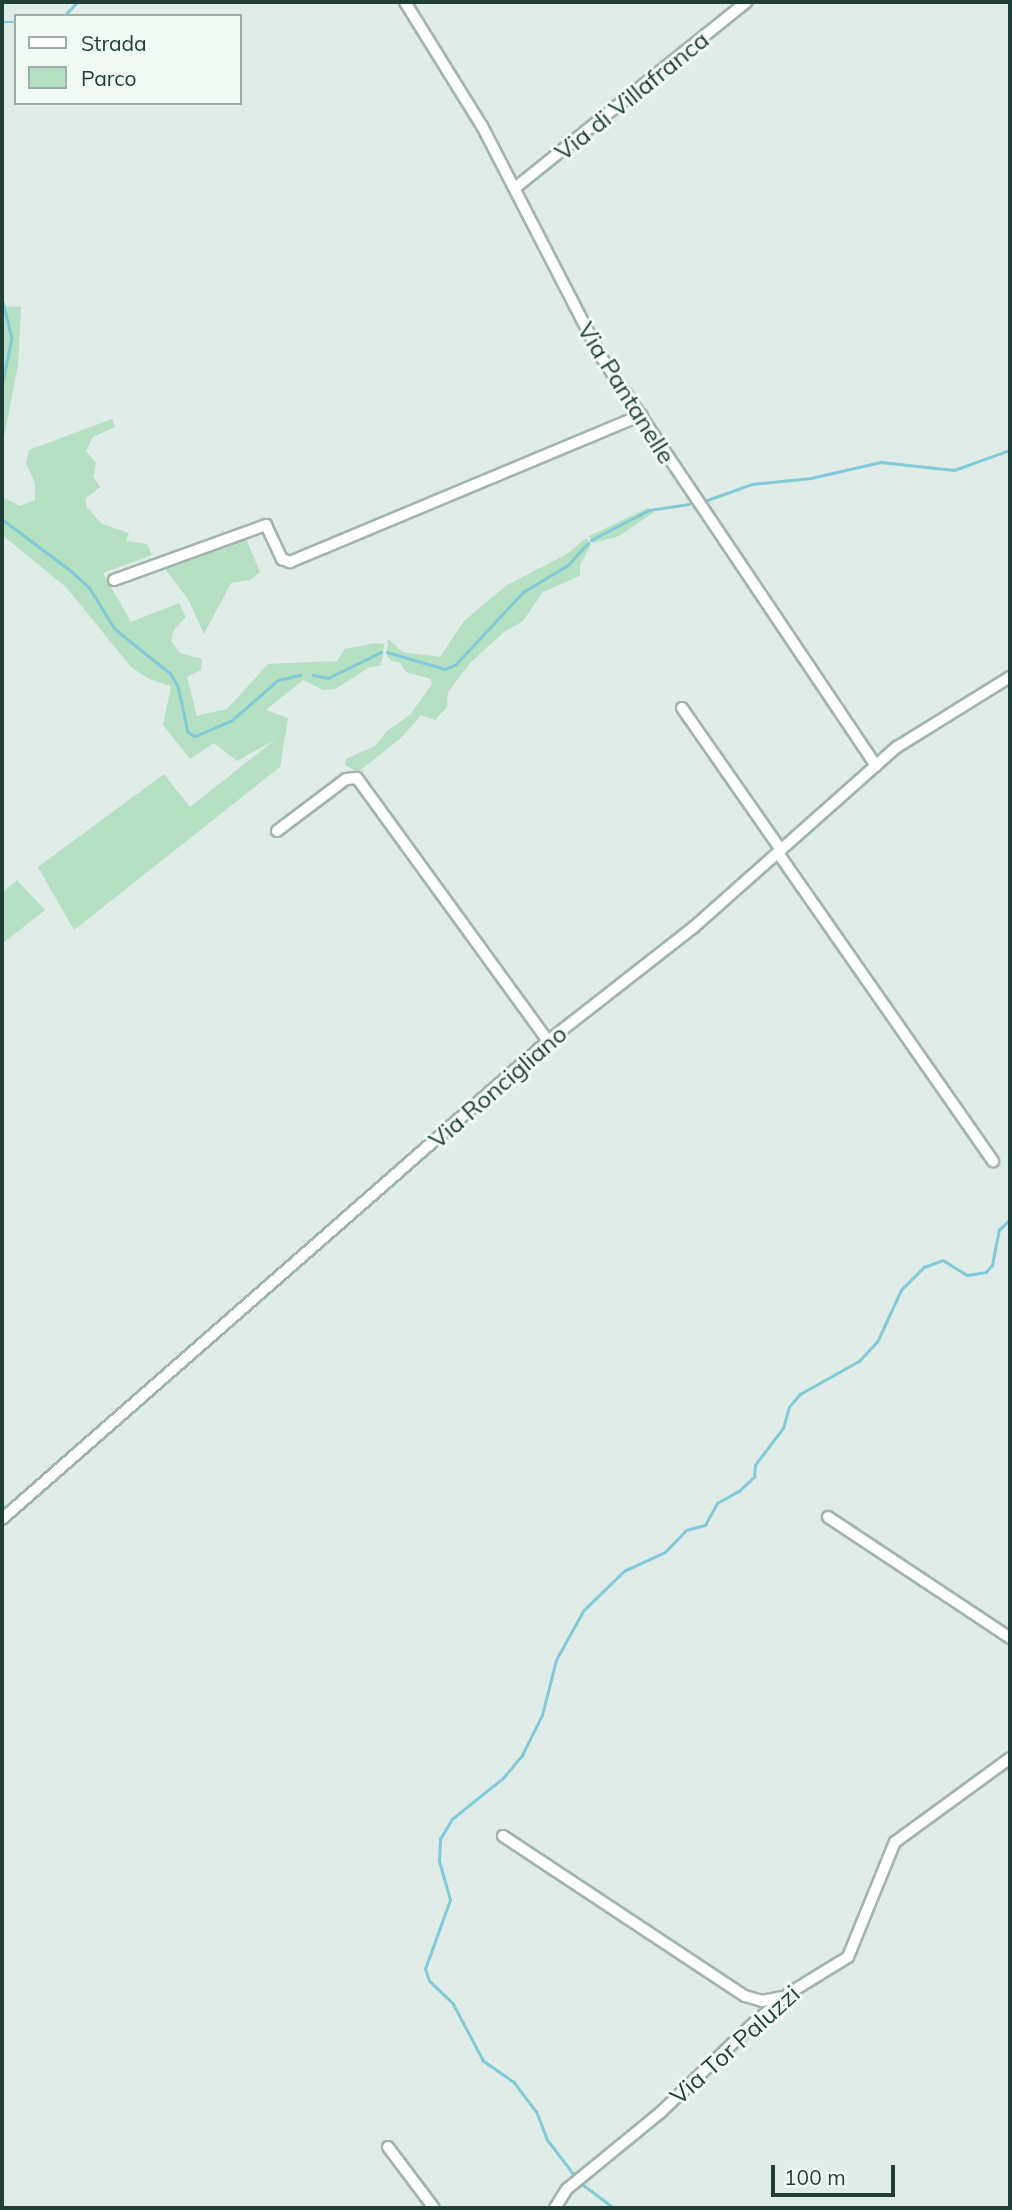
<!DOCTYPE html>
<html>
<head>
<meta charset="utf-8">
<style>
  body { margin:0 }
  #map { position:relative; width:1012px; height:2210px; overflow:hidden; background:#dfece7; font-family:Mulish,sans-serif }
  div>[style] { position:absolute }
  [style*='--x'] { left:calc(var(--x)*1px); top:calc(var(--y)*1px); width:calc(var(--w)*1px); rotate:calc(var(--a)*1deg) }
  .green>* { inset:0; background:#b5e0c1 }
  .stream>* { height:2.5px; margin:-1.25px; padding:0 1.25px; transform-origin:1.25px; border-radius:1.25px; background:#80cad9 }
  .roads { filter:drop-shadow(2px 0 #a1b4ae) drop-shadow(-2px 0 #a1b4ae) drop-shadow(0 2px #a1b4ae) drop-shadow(0 -2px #a1b4ae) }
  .street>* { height:10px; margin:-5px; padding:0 5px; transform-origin:5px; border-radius:5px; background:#fff }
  span { translate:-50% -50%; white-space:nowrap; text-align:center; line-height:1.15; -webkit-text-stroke:6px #f0f9f4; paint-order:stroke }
  .street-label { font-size:24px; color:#1e3e36 }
  .frame { position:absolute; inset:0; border:4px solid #1e3e36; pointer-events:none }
  .legend { position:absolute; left:14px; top:14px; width:228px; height:91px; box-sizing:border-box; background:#f0f9f4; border:2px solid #9caea8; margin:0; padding:9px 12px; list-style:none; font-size:21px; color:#1e3e36 }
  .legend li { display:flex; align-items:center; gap:14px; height:35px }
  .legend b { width:35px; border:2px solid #9caea8 }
  .scale { position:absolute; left:771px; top:2165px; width:124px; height:32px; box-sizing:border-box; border:4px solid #1e3e36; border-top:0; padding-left:9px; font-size:21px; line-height:24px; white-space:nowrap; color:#1e3e36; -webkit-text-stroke:5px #f0f9f4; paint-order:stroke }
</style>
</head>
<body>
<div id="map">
  <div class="green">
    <i style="clip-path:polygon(2px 306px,21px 307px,18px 365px,2px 447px)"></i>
    <i style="clip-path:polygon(112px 419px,115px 427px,93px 437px,86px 451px,96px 463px,93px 477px,100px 487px,85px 499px,87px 507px,102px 524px,129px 533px,126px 541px,147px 544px,152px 555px,103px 573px,131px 622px,179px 603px,186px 617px,174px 630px,171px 641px,180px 653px,202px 659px,201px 670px,187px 677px,197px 716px,227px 709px,268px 664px,337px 661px,345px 649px,375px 643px,384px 644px,383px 655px,380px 666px,370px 667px,335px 689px,323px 690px,303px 680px,266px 710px,288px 718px,280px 767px,74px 930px,38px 867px,164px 774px,190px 807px,276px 739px,237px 761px,214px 743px,190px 759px,163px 725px,171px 686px,149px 679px,131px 667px,66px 587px,2px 535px,2px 497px,20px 506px,35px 500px,35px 483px,26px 463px,29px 450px)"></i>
    <i style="clip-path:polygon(648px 508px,654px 512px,619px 536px,593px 543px,589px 536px)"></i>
    <i style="clip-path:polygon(245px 537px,260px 572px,250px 580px,231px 583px,204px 634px,188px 599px,165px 569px)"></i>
    <i style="clip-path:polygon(586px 538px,591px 545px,580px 565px,580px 576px,543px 592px,523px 621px,504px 632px,470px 663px,448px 692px,447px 707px,435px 720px,421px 715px,401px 738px,358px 772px,345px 765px,346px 759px,375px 746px,387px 731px,410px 715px,432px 684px,431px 679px,406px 672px,400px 663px,392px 661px,387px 656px,388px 639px,403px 652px,440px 657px,464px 621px,507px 585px,567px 554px)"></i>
    <i style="clip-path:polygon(17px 880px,45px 910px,2px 944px,2px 893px)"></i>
  </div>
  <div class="stream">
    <i style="--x:64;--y:16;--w:19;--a:-47"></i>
    <i style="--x:2;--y:22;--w:14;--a:0"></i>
    <i style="--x:2;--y:298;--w:41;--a:76"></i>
    <i style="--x:12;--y:338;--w:50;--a:101.5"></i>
    <i style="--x:702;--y:502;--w:53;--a:-19.8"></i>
    <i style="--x:752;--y:484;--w:59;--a:-5.8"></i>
    <i style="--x:811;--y:478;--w:72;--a:-12.9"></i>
    <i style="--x:881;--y:462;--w:73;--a:6.3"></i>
    <i style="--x:954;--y:470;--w:59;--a:-19.7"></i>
    <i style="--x:2;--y:519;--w:85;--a:36.9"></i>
    <i style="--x:70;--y:570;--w:25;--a:42"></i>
    <i style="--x:89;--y:587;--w:49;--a:58.2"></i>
    <i style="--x:115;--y:629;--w:70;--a:38.7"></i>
    <i style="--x:170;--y:673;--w:15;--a:58"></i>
    <i style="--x:178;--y:686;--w:47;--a:77.7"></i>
    <i style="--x:188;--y:732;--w:8;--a:30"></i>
    <i style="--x:195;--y:736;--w:39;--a:-23"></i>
    <i style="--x:231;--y:721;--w:62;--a:-41.1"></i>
    <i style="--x:278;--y:680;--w:23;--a:-13"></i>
    <i style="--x:591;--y:540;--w:65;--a:-27.3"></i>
    <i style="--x:649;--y:510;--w:40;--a:-8.5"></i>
    <i style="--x:387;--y:652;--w:60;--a:16.3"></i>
    <i style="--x:445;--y:669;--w:11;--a:-22"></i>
    <i style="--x:455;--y:665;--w:100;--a:-47"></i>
    <i style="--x:523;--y:592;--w:52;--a:-31"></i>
    <i style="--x:568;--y:565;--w:30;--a:-48"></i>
    <i style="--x:313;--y:675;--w:15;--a:11"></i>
    <i style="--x:328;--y:678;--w:59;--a:-26.1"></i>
    <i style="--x:576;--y:2178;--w:48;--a:-127.3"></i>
    <i style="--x:547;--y:2140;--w:30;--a:-111"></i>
    <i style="--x:536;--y:2112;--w:38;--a:-127"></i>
    <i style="--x:513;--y:2082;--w:37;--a:-145"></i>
    <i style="--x:483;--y:2061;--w:64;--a:-117.8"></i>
    <i style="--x:453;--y:2004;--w:33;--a:-136"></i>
    <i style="--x:429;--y:1981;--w:13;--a:-108"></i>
    <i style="--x:425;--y:1969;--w:73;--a:-70.1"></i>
    <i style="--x:450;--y:1900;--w:41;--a:-105.8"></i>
    <i style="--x:439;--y:1861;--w:22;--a:-87"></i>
    <i style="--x:440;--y:1839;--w:23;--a:-59"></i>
    <i style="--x:452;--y:1819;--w:65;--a:-38.8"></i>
    <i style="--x:503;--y:1778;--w:30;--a:-50"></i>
    <i style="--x:522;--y:1755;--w:45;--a:-63.4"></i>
    <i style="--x:542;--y:1715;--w:57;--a:-75.7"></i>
    <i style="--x:556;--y:1660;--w:56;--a:-61.1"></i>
    <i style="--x:583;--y:1611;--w:57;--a:-44.3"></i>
    <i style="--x:624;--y:1571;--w:45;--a:-24.9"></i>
    <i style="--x:665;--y:1552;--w:30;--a:-46"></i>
    <i style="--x:686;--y:1530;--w:20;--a:-15"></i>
    <i style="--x:705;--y:1525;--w:25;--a:-61"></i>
    <i style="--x:717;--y:1503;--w:25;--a:-29"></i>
    <i style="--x:739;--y:1491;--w:21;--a:-43"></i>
    <i style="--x:754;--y:1477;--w:12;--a:-85"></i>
    <i style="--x:755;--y:1465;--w:46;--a:-52.9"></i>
    <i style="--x:783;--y:1428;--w:22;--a:-74"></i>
    <i style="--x:789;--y:1407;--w:17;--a:-50"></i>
    <i style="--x:800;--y:1394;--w:68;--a:-29.2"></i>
    <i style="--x:859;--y:1361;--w:26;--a:-47"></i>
    <i style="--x:877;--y:1342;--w:57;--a:-65.2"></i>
    <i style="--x:901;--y:1290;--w:33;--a:-45"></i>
    <i style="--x:924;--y:1267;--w:20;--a:-20"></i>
    <i style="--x:943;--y:1260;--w:28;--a:32"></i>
    <i style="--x:967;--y:1275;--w:19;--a:-9"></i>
    <i style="--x:986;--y:1272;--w:9;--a:-49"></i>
    <i style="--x:992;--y:1265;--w:36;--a:-79"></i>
    <i style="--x:999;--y:1230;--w:16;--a:-45"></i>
    <i style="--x:581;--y:2183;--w:41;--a:37.1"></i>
  </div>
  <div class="roads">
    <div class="street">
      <i style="--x:405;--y:2;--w:146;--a:58.2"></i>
      <i style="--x:482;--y:126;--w:258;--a:62.7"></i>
      <i style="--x:600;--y:355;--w:495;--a:56.1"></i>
      <i style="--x:515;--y:188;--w:297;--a:-38.8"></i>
      <i style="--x:114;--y:580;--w:162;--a:-19.9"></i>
      <i style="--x:266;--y:525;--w:38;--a:65"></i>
      <i style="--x:282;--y:559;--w:9;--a:21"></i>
      <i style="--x:290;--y:562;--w:381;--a:-22.7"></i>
      <i style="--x:682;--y:708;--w:173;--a:55.1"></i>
      <i style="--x:277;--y:831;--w:86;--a:-37"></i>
      <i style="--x:346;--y:779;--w:11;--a:-5"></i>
      <i style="--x:357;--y:778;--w:325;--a:54"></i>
      <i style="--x:778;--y:853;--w:376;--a:55.1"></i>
      <i style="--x:828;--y:1517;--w:219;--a:33.6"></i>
      <i style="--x:2;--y:1519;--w:726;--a:-41.2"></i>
      <i style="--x:548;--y:1041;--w:185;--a:-38"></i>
      <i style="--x:694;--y:927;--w:271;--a:-41.6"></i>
      <i style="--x:897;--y:747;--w:133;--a:-31.8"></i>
      <i style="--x:503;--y:1836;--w:290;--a:33.5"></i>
      <i style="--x:745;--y:1996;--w:18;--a:16"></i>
      <i style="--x:762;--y:2001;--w:20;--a:-11"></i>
      <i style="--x:388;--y:2147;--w:76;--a:53"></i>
      <i style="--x:555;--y:2208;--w:22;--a:-58"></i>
      <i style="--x:567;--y:2189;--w:120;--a:-39.3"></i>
      <i style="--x:660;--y:2113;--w:132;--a:-43.8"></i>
      <i style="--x:755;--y:2022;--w:47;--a:-39.8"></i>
      <i style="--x:791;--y:1992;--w:67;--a:-31.6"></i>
      <i style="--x:848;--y:1957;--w:124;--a:-67.8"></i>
      <i style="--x:895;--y:1842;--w:142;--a:-36.1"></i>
    </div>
  </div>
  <div class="street-label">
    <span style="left:632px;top:96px;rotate:-39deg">Via di Villafranca</span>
    <span style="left:626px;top:393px;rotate:58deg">Via Pantanelle</span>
    <span style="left:498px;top:1087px;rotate:-41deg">Via Roncigliano</span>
    <span style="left:735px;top:2045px;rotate:-42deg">Via Tor Paluzzi</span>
  </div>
  <div class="frame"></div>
  <ul class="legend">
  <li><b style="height:9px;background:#fff"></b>Strada</li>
  <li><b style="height:19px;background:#b5e0c1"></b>Parco</li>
  </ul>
  <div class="scale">100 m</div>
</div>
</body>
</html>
